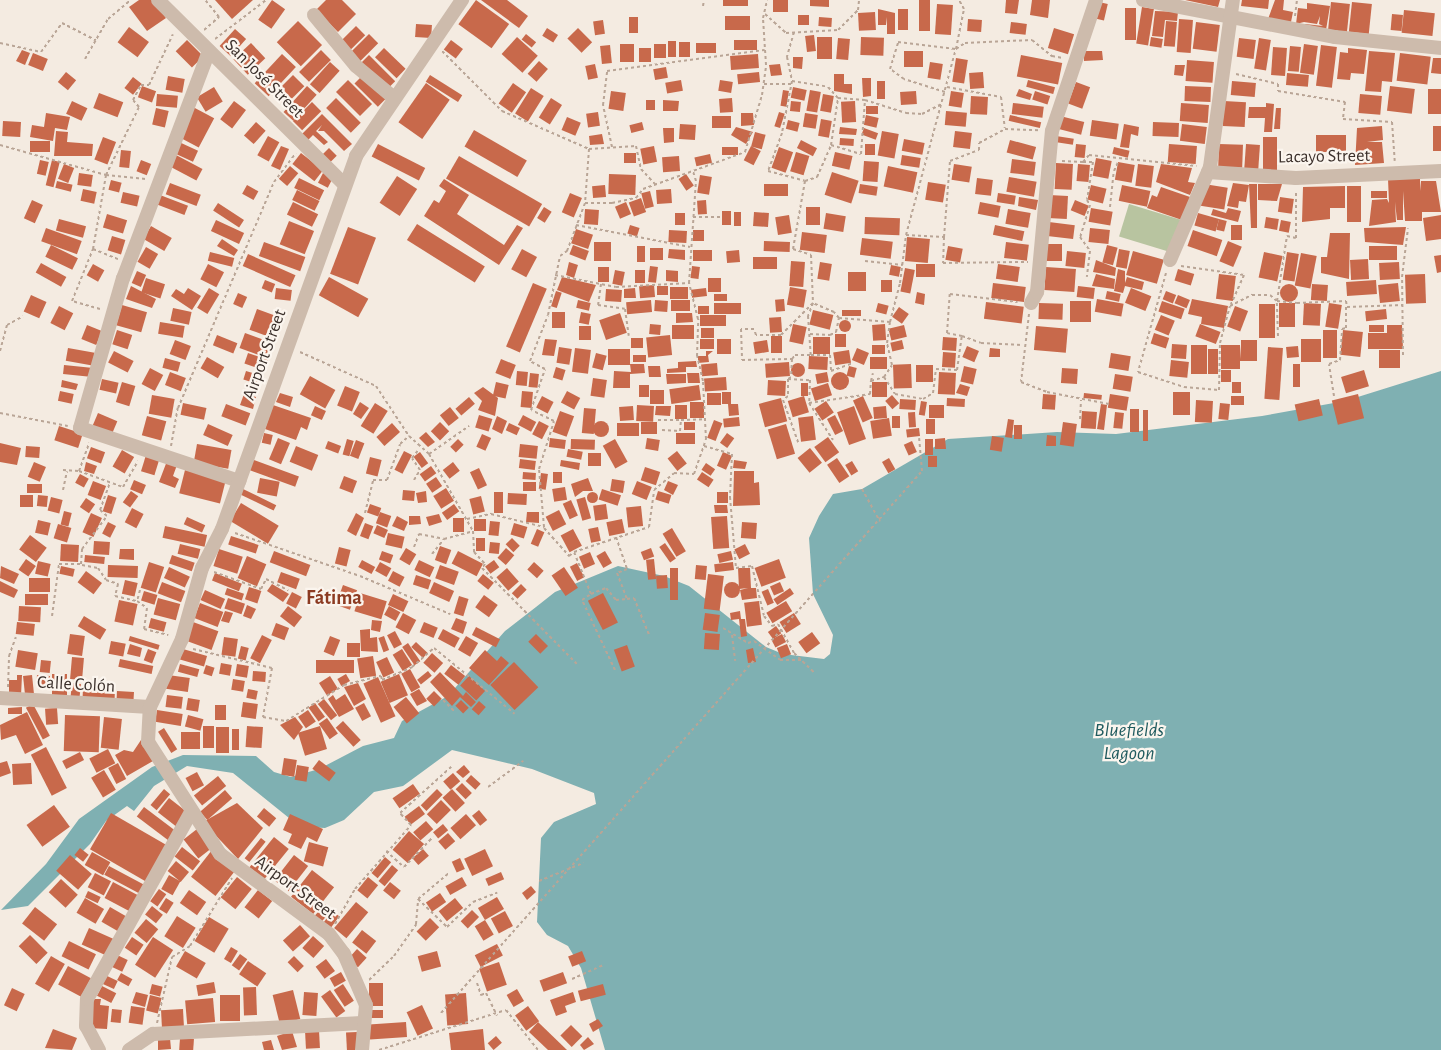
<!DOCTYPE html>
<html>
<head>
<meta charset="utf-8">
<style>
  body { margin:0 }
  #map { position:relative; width:1441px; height:1050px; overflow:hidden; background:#f4ebe1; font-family:"Alegreya Sans",sans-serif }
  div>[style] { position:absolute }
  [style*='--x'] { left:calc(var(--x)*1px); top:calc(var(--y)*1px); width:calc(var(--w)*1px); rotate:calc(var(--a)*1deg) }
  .green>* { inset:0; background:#b8c4a0; transform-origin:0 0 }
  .water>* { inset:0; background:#7fb0b2 }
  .building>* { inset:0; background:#c8694b; transform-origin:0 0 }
  .round { border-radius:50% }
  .path>* { height:2px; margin-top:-1px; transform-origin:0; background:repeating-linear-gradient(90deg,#b9a596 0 3px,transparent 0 6px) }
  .minor>* { height:14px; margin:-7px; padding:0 7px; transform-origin:7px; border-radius:7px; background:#cdbbac }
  span { translate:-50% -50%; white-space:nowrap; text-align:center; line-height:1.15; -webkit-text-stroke:4.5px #fbf5ee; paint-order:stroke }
  .street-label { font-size:18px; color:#3b302b }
  .neighbourhood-label { font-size:20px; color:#8c3b22; font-weight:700 }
  .water-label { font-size:20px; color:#1f5a5e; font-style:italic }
</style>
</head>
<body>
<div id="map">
  <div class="green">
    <i style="left:1129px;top:204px;width:54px;height:34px;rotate:17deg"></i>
  </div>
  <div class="water">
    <i style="clip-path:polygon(1441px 371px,1441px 1050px,605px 1050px,581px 968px,568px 946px,547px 935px,537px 922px,541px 838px,554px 822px,596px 804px,594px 793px,532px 769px,452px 750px,403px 786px,374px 792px,344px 820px,325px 828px,307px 827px,294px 822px,233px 773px,187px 766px,154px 786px,134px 811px,127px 806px,106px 821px,90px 844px,28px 906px,1px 910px,46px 864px,79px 819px,152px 767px,183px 755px,256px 756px,274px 772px,291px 777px,319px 769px,363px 746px,394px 738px,402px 721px,448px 696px,505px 631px,536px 607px,555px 592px,618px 566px,664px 576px,689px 586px,766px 647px,783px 654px,824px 659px,830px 654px,833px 635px,813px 594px,809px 538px,819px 516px,833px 494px,862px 489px,948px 439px,1057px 432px,1116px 434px,1262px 416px,1345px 401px)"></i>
  </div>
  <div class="building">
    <i style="clip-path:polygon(139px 0,153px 0,166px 18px,147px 31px,129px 7px)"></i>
    <i style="clip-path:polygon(215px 0,253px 0,232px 19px)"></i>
    <i style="left:272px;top:0;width:16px;height:24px;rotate:35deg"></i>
    <i style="clip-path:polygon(326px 0,342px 0,356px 14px,338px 32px,316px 10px)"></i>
    <i style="left:476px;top:0;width:41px;height:30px;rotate:36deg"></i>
    <i style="clip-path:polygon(481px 0,507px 0,528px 16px,519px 28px)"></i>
    <i style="left:723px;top:0;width:25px;height:6px"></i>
    <i style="left:773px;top:0;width:15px;height:12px"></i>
    <i style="clip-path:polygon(810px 0,829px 0,829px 7px,810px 6px)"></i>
    <i style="left:919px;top:0;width:11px;height:31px"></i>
    <i style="clip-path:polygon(1006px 0,1019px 0,1017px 14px,1005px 13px)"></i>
    <i style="clip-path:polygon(1032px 0,1050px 0,1048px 18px,1030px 15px)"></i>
    <i style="clip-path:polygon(1185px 0,1220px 0,1218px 7px)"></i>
    <i style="clip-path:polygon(1242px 0,1269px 0,1268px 9px,1241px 6px)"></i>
    <i style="clip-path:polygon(1275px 0,1284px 0,1283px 10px,1293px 12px,1291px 22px,1268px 19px)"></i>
    <i style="left:1099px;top:2px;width:9px;height:17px;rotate:13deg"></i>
    <i style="left:1331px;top:2px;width:19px;height:29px;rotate:6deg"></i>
    <i style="left:1352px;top:2px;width:20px;height:30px;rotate:6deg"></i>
    <i style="clip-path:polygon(1307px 3px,1330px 6px,1326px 30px,1305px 28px,1305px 24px,1323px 26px,1319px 24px,1320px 16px,1317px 24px,1304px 22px,1296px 24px,1298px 8px,1307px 9px)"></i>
    <i style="left:937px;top:4px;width:16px;height:30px;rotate:4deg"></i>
    <i style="left:1142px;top:7px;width:12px;height:37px;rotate:9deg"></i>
    <i style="left:1125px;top:8px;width:11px;height:32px"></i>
    <i style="clip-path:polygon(878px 9px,895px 13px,895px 34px,887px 34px,887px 17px,886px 25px,878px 25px)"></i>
    <i style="left:898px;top:9px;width:10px;height:21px"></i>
    <i style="left:1404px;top:10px;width:31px;height:23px;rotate:6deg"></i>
    <i style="clip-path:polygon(1155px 11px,1178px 12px,1177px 21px,1165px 20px,1163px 37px,1152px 36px)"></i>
    <i style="left:875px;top:12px;width:18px;height:17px;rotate:87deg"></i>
    <i style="left:1392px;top:14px;width:11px;height:16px;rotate:5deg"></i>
    <i style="left:798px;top:15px;width:11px;height:10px"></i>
    <i style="left:725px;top:16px;width:25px;height:14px"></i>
    <i style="left:629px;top:17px;width:9px;height:16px"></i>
    <i style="left:819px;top:17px;width:13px;height:9px;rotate:4deg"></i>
    <i style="left:968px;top:19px;width:14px;height:12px;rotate:4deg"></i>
    <i style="left:1179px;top:19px;width:14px;height:33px;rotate:4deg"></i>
    <i style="left:603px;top:20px;width:14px;height:10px;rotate:82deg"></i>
    <i style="left:298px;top:21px;width:34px;height:30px;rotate:45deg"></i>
    <i style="left:1166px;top:21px;width:11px;height:25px;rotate:5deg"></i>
    <i style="left:1011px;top:22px;width:16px;height:11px;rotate:7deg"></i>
    <i style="left:1196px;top:22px;width:24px;height:27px;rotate:7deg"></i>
    <i style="left:416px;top:24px;width:16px;height:13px;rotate:4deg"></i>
    <i style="left:356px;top:26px;width:13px;height:21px;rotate:45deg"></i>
    <i style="left:129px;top:27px;width:25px;height:19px;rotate:37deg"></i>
    <i style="left:547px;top:28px;width:13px;height:9px;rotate:32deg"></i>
    <i style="left:578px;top:28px;width:20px;height:15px;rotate:45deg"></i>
    <i style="left:1054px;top:28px;width:21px;height:21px;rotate:17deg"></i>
    <i style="left:235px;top:29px;width:15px;height:23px;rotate:42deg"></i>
    <i style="left:369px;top:34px;width:13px;height:28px;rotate:45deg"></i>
    <i style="left:526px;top:34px;width:13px;height:7px;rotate:39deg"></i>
    <i style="left:814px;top:35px;width:16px;height:9px;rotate:83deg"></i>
    <i style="left:517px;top:37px;width:28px;height:23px;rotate:42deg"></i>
    <i style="left:817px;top:37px;width:15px;height:22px"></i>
    <i style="left:861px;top:37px;width:23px;height:18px;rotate:2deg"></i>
    <i style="left:1151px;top:37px;width:12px;height:9px;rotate:9deg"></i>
    <i style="left:838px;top:38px;width:12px;height:21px;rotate:5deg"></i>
    <i style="left:1239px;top:38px;width:17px;height:19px;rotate:7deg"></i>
    <i style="left:1259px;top:38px;width:12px;height:31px;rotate:9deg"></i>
    <i style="left:187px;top:40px;width:23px;height:16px;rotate:45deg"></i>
    <i style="left:451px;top:40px;width:15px;height:12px;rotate:37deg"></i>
    <i style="left:734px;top:40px;width:23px;height:10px"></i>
    <i style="left:668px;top:41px;width:8px;height:16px"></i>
    <i style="left:679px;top:42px;width:11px;height:15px"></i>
    <i style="left:251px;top:43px;width:21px;height:24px;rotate:47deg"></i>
    <i style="left:716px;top:43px;width:10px;height:20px;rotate:90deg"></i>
    <i style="left:620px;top:44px;width:14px;height:18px"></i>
    <i style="left:654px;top:44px;width:12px;height:14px"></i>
    <i style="left:1304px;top:44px;width:14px;height:29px;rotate:8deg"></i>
    <i style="left:610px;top:45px;width:18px;height:10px;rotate:84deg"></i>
    <i style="left:1321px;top:45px;width:16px;height:41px;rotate:7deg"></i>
    <i style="left:1290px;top:46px;width:11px;height:25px;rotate:5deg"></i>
    <i style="left:1273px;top:47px;width:14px;height:28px;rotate:4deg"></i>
    <i style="left:384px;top:48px;width:30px;height:13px;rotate:44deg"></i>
    <i style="left:639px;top:48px;width:12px;height:14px"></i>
    <i style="clip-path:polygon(1348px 48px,1367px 50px,1364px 74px,1351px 73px,1350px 80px,1337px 79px,1340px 52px,1348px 53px)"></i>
    <i style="clip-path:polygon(22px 50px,30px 53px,25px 65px,16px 61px)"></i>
    <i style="left:321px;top:50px;width:14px;height:31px;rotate:45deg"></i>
    <i style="left:904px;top:51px;width:19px;height:16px"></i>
    <i style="clip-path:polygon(1084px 51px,1102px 51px,1103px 60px,1084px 61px)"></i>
    <i style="clip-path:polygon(1369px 51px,1395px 53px,1392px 82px,1382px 81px,1381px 92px,1365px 91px)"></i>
    <i style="left:33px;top:53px;width:16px;height:13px;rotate:22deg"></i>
    <i style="left:1400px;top:53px;width:31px;height:28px;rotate:7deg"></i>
    <i style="left:282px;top:54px;width:19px;height:40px;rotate:43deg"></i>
    <i style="left:758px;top:54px;width:14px;height:28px;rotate:86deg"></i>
    <i style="left:369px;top:55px;width:37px;height:11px;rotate:45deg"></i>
    <i style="left:1021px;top:55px;width:42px;height:22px;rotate:11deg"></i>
    <i style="clip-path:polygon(793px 57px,803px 57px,802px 69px,793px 68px)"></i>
    <i style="left:956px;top:58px;width:12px;height:24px;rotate:9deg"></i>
    <i style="clip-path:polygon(1433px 58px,1441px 58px,1441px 74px,1431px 73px)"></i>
    <i style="left:1187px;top:60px;width:27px;height:21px;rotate:4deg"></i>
    <i style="left:539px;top:61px;width:12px;height:17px;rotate:42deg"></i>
    <i style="left:330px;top:62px;width:13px;height:30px;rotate:42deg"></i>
    <i style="left:930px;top:62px;width:13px;height:16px;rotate:9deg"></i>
    <i style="left:595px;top:64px;width:14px;height:10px;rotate:78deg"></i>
    <i style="clip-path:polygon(780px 64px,782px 75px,771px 76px,769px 65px)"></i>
    <i style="clip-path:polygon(1175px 65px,1185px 65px,1183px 76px,1174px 75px)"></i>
    <i style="left:666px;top:67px;width:11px;height:13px;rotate:80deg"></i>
    <i style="left:66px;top:72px;width:13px;height:13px;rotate:39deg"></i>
    <i style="left:759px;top:72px;width:10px;height:22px;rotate:84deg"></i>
    <i style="left:983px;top:72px;width:16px;height:14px;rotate:86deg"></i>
    <i style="left:1287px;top:73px;width:22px;height:12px;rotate:5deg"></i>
    <i style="clip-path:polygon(834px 74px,844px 74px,844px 84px,852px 84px,852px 94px,834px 91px)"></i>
    <i style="left:293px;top:75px;width:16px;height:28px;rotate:45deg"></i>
    <i style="left:363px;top:75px;width:33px;height:12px;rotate:45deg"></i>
    <i style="left:430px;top:75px;width:38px;height:8px;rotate:32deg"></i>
    <i style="left:168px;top:76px;width:17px;height:14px;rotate:10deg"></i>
    <i style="left:133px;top:77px;width:11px;height:14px;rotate:38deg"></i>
    <i style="clip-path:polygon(862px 78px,871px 78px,871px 96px,863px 97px)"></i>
    <i style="left:348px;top:80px;width:34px;height:17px;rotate:45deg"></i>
    <i style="left:681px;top:80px;width:11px;height:16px;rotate:80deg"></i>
    <i style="left:720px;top:80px;width:13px;height:11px;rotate:9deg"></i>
    <i style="left:1028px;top:80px;width:28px;height:7px;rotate:15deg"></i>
    <i style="left:877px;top:81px;width:8px;height:18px"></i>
    <i style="left:1232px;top:81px;width:24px;height:14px;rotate:5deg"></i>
    <i style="left:1076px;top:82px;width:15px;height:23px;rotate:20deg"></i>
    <i style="left:426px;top:83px;width:29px;height:48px;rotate:35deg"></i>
    <i style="left:513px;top:83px;width:16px;height:25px;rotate:35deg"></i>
    <i style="left:142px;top:86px;width:15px;height:12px;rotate:20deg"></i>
    <i style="left:307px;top:86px;width:13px;height:35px;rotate:42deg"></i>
    <i style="left:1185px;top:86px;width:26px;height:15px;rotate:2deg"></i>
    <i style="left:1390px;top:86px;width:25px;height:25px;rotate:7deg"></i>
    <i style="left:214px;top:87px;width:17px;height:20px;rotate:59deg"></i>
    <i style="left:793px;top:87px;width:14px;height:11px;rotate:12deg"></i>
    <i style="left:531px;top:88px;width:15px;height:30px;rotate:32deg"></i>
    <i style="clip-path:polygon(1019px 89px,1032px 94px,1030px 100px,1016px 96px)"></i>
    <i style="left:1428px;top:89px;width:13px;height:25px"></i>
    <i style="left:783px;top:90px;width:6px;height:16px;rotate:9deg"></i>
    <i style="left:810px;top:90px;width:11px;height:21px;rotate:10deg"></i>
    <i style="left:611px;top:91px;width:15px;height:18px;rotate:8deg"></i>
    <i style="left:916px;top:91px;width:13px;height:16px;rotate:86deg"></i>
    <i style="left:951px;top:91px;width:13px;height:15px;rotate:9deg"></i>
    <i style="left:1035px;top:91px;width:16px;height:9px;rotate:18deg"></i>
    <i style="left:99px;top:93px;width:26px;height:16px;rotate:21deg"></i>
    <i style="left:157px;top:94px;width:21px;height:12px;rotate:5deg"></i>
    <i style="left:823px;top:94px;width:11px;height:17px;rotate:10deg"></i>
    <i style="left:1360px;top:94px;width:22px;height:19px;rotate:5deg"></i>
    <i style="left:971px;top:96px;width:17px;height:18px;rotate:3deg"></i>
    <i style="left:336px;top:98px;width:35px;height:14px;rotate:45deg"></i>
    <i style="left:551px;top:98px;width:13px;height:23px;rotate:32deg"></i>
    <i style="left:732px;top:98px;width:14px;height:13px;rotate:86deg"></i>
    <i style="left:646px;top:100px;width:9px;height:10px"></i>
    <i style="clip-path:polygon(663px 100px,679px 101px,678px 111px,663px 111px)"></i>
    <i style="left:72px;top:101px;width:17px;height:14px;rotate:25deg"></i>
    <i style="left:234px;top:101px;width:15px;height:23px;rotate:37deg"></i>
    <i style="left:791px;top:101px;width:10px;height:10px;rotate:6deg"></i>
    <i style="left:855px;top:101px;width:21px;height:14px;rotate:87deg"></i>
    <i style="left:1224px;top:101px;width:22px;height:25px;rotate:3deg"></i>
    <i style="left:312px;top:102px;width:13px;height:27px;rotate:45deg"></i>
    <i style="left:1013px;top:103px;width:31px;height:11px;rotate:7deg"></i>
    <i style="left:1181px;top:103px;width:28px;height:18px;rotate:4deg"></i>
    <i style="clip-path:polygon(1266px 103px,1274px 104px,1272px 132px,1264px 132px,1265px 118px,1248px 118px,1249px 107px,1266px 107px)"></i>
    <i style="left:878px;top:106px;width:8px;height:12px;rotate:90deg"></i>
    <i style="left:193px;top:107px;width:24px;height:33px;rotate:28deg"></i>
    <i style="left:156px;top:108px;width:13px;height:17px;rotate:13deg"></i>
    <i style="clip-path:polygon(1276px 108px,1281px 108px,1280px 129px,1274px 129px)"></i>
    <i style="left:946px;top:111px;width:21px;height:14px;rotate:5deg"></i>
    <i style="left:598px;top:112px;width:14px;height:12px;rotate:82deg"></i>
    <i style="left:779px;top:112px;width:6px;height:15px;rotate:18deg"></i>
    <i style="clip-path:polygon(46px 113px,70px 117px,67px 130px,55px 128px,53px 141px,30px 137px,32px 125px,44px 127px)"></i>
    <i style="clip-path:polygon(741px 113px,753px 113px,754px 125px,741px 126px)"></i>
    <i style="left:805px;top:113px;width:13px;height:14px;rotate:9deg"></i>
    <i style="clip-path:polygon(322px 114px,352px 144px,344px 151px,324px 131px,318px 131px,322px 125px,316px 131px,328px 142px,324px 145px,313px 135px,306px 142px,300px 136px)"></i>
    <i style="left:866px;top:115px;width:13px;height:10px;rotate:13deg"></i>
    <i style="left:1010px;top:115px;width:32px;height:6px;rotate:13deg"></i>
    <i style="left:712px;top:116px;width:19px;height:12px"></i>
    <i style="left:1060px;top:116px;width:25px;height:13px;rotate:14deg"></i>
    <i style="left:567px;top:117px;width:15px;height:14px;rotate:23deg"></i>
    <i style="left:821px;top:119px;width:11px;height:17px;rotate:10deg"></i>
    <i style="left:788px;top:120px;width:12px;height:9px;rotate:14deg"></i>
    <i style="left:1092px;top:120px;width:27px;height:16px;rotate:8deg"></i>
    <i style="left:3px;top:121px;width:18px;height:15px;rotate:3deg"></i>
    <i style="left:256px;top:122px;width:13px;height:18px;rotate:42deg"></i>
    <i style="left:642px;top:122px;width:8px;height:13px;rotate:76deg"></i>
    <i style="left:1153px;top:122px;width:26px;height:14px;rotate:2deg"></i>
    <i style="left:680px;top:124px;width:16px;height:15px;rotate:4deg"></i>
    <i style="clip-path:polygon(1124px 124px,1139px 127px,1138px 136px,1131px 134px,1129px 148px,1120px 147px)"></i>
    <i style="left:1182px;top:124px;width:25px;height:17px;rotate:7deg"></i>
    <i style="clip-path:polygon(1382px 126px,1383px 140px,1367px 142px,1382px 142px,1384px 163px,1355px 165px,1357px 128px)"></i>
    <i style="left:1433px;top:126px;width:8px;height:25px"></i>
    <i style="clip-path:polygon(736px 127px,753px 132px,746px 144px,731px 135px)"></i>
    <i style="clip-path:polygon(840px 127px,857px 129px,856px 135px,839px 134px)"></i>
    <i style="clip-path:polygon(663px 128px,674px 128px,674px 142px,664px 143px)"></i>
    <i style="left:864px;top:128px;width:15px;height:7px;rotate:20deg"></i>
    <i style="left:474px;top:130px;width:61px;height:19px;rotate:30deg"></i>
    <i style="clip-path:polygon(56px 131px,68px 132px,67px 142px,93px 144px,92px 156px,54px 156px)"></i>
    <i style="left:882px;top:131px;width:17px;height:25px;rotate:10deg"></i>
    <i style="left:955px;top:131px;width:17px;height:16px;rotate:7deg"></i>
    <i style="left:755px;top:132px;width:11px;height:15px;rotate:15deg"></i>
    <i style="clip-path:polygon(602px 134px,604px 144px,590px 145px,589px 136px)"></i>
    <i style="left:1346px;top:135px;width:17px;height:30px;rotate:90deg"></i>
    <i style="left:268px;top:136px;width:13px;height:22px;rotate:29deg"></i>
    <i style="left:1056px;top:136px;width:18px;height:6px;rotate:9deg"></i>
    <i style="left:103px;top:137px;width:14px;height:24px;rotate:21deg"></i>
    <i style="left:1263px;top:137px;width:14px;height:33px"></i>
    <i style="left:840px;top:138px;width:14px;height:7px;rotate:4deg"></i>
    <i style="left:904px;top:139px;width:21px;height:12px;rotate:11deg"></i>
    <i style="left:801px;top:140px;width:18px;height:9px;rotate:27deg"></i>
    <i style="left:1010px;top:140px;width:27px;height:13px;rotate:15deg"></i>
    <i style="left:30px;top:141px;width:20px;height:11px"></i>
    <i style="left:179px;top:142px;width:21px;height:12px;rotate:25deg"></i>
    <i style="left:378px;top:144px;width:53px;height:14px;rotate:27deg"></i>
    <i style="left:865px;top:144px;width:10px;height:11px"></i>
    <i style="left:1076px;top:144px;width:10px;height:13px;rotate:6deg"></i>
    <i style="left:1169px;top:144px;width:28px;height:18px;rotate:4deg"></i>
    <i style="left:1219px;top:144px;width:24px;height:23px;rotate:2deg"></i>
    <i style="left:1246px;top:144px;width:14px;height:26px;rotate:4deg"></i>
    <i style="clip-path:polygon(281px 146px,289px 149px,280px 170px,271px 166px)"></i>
    <i style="left:654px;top:146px;width:16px;height:14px;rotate:79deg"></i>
    <i style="left:751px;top:146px;width:11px;height:16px;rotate:27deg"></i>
    <i style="left:722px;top:147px;width:16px;height:8px"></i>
    <i style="left:779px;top:147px;width:15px;height:22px;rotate:20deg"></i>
    <i style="left:1114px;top:147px;width:16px;height:7px;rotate:14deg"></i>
    <i style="left:329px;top:148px;width:11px;height:11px;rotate:45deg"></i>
    <i style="left:121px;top:150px;width:10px;height:17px;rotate:6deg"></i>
    <i style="left:796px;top:152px;width:14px;height:20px;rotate:17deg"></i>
    <i style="left:835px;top:152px;width:18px;height:14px;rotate:13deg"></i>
    <i style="left:301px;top:153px;width:28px;height:14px;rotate:38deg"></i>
    <i style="left:624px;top:153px;width:12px;height:10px"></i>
    <i style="left:710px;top:154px;width:9px;height:16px;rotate:77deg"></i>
    <i style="left:176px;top:155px;width:30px;height:13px;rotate:28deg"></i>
    <i style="left:902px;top:155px;width:19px;height:10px;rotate:9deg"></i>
    <i style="left:459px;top:156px;width:96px;height:26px;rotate:30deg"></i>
    <i style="left:679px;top:156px;width:15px;height:17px;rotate:86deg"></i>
    <i style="left:1096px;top:158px;width:16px;height:18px;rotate:11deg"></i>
    <i style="left:1012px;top:159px;width:24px;height:14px;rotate:7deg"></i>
    <i style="left:40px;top:160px;width:9px;height:14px;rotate:13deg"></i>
    <i style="left:52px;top:160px;width:8px;height:26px;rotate:14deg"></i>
    <i style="left:141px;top:160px;width:11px;height:12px;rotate:22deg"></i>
    <i style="left:864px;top:161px;width:15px;height:20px;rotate:4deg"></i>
    <i style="left:1118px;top:162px;width:17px;height:18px;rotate:10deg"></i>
    <i style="left:1056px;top:163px;width:17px;height:26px;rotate:3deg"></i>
    <i style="left:64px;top:164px;width:11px;height:16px;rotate:22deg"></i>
    <i style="left:954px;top:164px;width:18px;height:16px;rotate:9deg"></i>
    <i style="left:1078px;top:164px;width:12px;height:17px;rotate:5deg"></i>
    <i style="left:1138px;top:164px;width:16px;height:22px;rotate:7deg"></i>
    <i style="clip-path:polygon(1161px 164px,1192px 168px,1188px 182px,1195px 183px,1190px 195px,1156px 182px)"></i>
    <i style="left:290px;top:166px;width:11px;height:17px;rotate:41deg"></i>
    <i style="left:888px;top:166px;width:30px;height:21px;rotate:12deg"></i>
    <i style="left:832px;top:172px;width:28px;height:24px;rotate:18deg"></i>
    <i style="left:79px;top:173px;width:14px;height:12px;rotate:8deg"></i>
    <i style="left:323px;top:173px;width:11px;height:11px;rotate:27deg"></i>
    <i style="left:609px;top:174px;width:27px;height:20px;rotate:2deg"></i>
    <i style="left:686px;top:174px;width:14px;height:9px;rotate:56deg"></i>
    <i style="left:700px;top:175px;width:12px;height:18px;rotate:9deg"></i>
    <i style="left:397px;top:176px;width:24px;height:32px;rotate:33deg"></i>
    <i style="left:1009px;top:177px;width:28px;height:15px;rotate:10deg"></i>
    <i style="left:299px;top:178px;width:28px;height:11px;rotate:26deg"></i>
    <i style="left:977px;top:178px;width:16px;height:16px;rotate:7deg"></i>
    <i style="clip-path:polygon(444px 179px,469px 195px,457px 214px,504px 245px,517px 225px,523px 228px,499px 265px,424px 216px,434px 200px,439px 203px,446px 191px,439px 186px)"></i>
    <i style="clip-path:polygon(1388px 179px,1420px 179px,1420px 191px,1421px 181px,1436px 181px,1441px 212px,1422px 212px,1422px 221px,1405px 221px,1403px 191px,1403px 220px,1397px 220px,1395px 202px,1396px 222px,1369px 226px,1372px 200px,1387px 199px,1389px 203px)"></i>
    <i style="left:111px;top:180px;width:11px;height:10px;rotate:15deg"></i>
    <i style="left:57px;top:181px;width:16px;height:7px;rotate:14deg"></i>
    <i style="left:928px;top:182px;width:18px;height:18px;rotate:9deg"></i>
    <i style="left:170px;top:183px;width:33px;height:12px;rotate:21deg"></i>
    <i style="clip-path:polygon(1233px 183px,1249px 185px,1246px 202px,1239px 201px,1238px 208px,1227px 206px)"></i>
    <i style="left:764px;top:184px;width:24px;height:12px"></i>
    <i style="left:860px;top:184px;width:18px;height:9px;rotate:9deg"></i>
    <i style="left:1204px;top:184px;width:24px;height:22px;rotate:9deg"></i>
    <i style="clip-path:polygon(1249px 184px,1257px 184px,1257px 228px,1251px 228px)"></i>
    <i style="clip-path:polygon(1258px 184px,1282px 184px,1277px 201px,1258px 200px)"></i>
    <i style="left:247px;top:185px;width:13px;height:10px;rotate:29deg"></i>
    <i style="left:605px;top:185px;width:12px;height:13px;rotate:85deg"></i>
    <i style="left:1091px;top:185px;width:16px;height:15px;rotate:14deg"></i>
    <i style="left:1122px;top:185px;width:29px;height:16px;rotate:12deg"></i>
    <i style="clip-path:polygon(1345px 186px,1345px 208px,1330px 208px,1330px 219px,1302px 222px,1303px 187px)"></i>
    <i style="left:1347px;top:186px;width:14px;height:36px"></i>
    <i style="clip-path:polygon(1161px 187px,1190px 197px,1182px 220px,1147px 208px,1152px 195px,1157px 197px)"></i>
    <i style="left:83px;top:189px;width:14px;height:12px;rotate:12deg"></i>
    <i style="left:671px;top:189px;width:14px;height:15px;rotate:86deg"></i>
    <i style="left:297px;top:190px;width:25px;height:11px;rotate:26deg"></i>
    <i style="left:650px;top:191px;width:16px;height:9px;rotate:76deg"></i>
    <i style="left:1371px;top:191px;width:16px;height:7px"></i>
    <i style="left:123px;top:192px;width:17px;height:11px;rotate:13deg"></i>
    <i style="left:570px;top:193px;width:13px;height:21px;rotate:23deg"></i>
    <i style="left:998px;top:193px;width:18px;height:9px;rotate:9deg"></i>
    <i style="left:160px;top:195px;width:30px;height:10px;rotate:21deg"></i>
    <i style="left:1049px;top:195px;width:19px;height:23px;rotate:3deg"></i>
    <i style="clip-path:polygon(1019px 197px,1038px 200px,1036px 210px,1018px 206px)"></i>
    <i style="left:1280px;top:197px;width:14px;height:15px;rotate:8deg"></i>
    <i style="left:641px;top:198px;width:15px;height:13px;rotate:70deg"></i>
    <i style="left:32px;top:200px;width:12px;height:20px;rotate:24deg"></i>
    <i style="left:706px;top:200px;width:14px;height:9px;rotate:86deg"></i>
    <i style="left:1075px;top:200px;width:15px;height:11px;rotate:23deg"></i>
    <i style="left:293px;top:202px;width:28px;height:14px;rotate:26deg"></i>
    <i style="left:626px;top:202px;width:13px;height:12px;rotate:67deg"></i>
    <i style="left:980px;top:202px;width:21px;height:12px;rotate:11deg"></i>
    <i style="left:218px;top:203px;width:31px;height:9px;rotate:33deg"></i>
    <i style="left:544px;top:207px;width:9px;height:13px;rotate:32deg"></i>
    <i style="left:806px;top:207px;width:14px;height:18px"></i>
    <i style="left:1091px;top:208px;width:22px;height:14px;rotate:10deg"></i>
    <i style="clip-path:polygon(1228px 208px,1241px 211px,1238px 222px,1211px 215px,1213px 209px,1226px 213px)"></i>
    <i style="left:585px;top:209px;width:14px;height:15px;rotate:4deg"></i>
    <i style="left:1008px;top:209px;width:23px;height:15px;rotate:10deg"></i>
    <i style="left:731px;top:211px;width:14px;height:9px;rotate:90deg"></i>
    <i style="left:734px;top:212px;width:7px;height:14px"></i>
    <i style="left:754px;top:212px;width:15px;height:14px;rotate:4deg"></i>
    <i style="left:675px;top:213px;width:10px;height:12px"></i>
    <i style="left:826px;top:213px;width:20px;height:16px;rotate:9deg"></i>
    <i style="left:1198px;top:213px;width:22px;height:13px;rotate:16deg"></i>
    <i style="left:107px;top:214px;width:21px;height:14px;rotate:17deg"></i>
    <i style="left:789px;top:215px;width:18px;height:14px;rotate:81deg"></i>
    <i style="clip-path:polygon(1441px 215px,1441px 239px,1426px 241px,1423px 218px)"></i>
    <i style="left:865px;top:217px;width:35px;height:17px;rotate:2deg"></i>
    <i style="left:1266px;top:217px;width:13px;height:11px;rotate:9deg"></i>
    <i style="left:59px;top:219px;width:28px;height:12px;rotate:15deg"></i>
    <i style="left:1219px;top:219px;width:8px;height:11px;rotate:14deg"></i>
    <i style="left:216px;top:220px;width:31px;height:12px;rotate:25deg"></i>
    <i style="left:1281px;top:220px;width:10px;height:11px;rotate:11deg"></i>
    <i style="left:289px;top:221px;width:27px;height:25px;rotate:22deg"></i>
    <i style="left:1049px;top:222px;width:26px;height:14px;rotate:7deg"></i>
    <i style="left:417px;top:224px;width:80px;height:19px;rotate:32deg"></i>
    <i style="left:630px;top:225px;width:10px;height:9px;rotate:17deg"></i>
    <i style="left:995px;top:225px;width:30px;height:10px;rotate:12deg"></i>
    <i style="left:1231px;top:225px;width:11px;height:15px"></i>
    <i style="left:151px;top:226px;width:24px;height:15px;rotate:30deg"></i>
    <i style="left:348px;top:227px;width:30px;height:50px;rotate:21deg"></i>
    <i style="clip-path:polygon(1406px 227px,1403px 245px,1365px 242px,1364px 228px)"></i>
    <i style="left:46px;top:228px;width:38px;height:14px;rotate:20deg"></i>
    <i style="left:1090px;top:228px;width:20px;height:14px;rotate:6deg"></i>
    <i style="left:576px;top:229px;width:18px;height:15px;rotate:19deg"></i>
    <i style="left:669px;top:230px;width:18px;height:12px;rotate:3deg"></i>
    <i style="left:704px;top:230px;width:11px;height:11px;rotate:90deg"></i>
    <i style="left:1193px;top:230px;width:31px;height:17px;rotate:19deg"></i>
    <i style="left:802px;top:232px;width:25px;height:18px;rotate:7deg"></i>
    <i style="clip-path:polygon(1330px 233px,1350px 233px,1349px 279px,1321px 273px,1321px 257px,1327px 257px)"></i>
    <i style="left:112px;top:236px;width:14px;height:15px;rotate:17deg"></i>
    <i style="left:907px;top:237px;width:23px;height:24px;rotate:5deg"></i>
    <i style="left:862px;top:238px;width:31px;height:17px;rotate:7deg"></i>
    <i style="clip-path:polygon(222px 239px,238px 250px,234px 256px,217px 246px)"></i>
    <i style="left:764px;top:241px;width:26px;height:10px;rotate:2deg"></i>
    <i style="left:1228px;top:241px;width:15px;height:22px;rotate:23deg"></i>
    <i style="left:264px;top:242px;width:44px;height:15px;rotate:20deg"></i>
    <i style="left:594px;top:242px;width:17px;height:19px"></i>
    <i style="left:1006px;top:242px;width:23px;height:16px;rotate:7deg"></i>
    <i style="left:1045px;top:244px;width:17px;height:17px"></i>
    <i style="left:51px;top:245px;width:30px;height:13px;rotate:26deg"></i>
    <i style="left:573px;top:245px;width:17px;height:10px;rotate:21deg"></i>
    <i style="left:1107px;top:245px;width:11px;height:18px;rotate:15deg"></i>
    <i style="left:637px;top:246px;width:8px;height:16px"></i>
    <i style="left:948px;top:246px;width:15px;height:14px;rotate:11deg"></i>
    <i style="left:1397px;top:246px;width:14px;height:28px;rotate:90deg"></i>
    <i style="left:146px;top:247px;width:14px;height:17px;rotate:30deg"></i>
    <i style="left:650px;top:248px;width:13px;height:12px"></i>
    <i style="left:522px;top:249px;width:17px;height:23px;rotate:28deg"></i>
    <i style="clip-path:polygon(669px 249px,685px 250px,685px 260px,668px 258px)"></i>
    <i style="left:1119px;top:249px;width:11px;height:18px;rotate:10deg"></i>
    <i style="left:693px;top:250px;width:19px;height:11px"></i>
    <i style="left:739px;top:250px;width:12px;height:13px;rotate:85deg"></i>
    <i style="left:1067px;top:251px;width:19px;height:15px;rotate:6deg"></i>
    <i style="left:1133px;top:251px;width:32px;height:25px;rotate:16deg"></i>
    <i style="left:210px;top:252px;width:25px;height:9px;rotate:14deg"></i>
    <i style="left:1264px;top:252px;width:19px;height:26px;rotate:12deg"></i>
    <i style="left:1287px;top:252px;width:12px;height:28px;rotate:9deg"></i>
    <i style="left:1301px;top:253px;width:16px;height:33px;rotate:11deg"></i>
    <i style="left:248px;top:254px;width:52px;height:13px;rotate:24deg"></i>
    <i style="clip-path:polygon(1441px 255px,1441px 272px,1437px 273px,1434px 256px)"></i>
    <i style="left:753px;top:257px;width:24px;height:12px"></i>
    <i style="left:1368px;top:259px;width:20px;height:18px;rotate:87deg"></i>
    <i style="clip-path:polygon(1096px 260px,1116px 268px,1115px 276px,1093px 272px)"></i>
    <i style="left:791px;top:261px;width:14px;height:25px;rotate:4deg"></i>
    <i style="clip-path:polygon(569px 262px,578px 265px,574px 278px,566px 275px)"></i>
    <i style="left:820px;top:262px;width:12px;height:17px;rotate:9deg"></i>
    <i style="left:1399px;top:262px;width:17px;height:20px;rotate:87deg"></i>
    <i style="left:41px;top:263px;width:29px;height:11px;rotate:29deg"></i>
    <i style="left:93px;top:264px;width:13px;height:13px;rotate:29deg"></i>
    <i style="left:208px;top:264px;width:18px;height:17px;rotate:27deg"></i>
    <i style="left:916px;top:264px;width:19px;height:13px"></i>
    <i style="left:998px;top:264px;width:22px;height:15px;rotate:8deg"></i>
    <i style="left:891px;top:265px;width:10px;height:10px;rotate:11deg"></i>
    <i style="left:650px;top:266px;width:8px;height:16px;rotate:7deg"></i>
    <i style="left:692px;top:266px;width:8px;height:12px;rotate:7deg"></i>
    <i style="left:598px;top:267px;width:11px;height:15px"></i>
    <i style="left:1046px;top:267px;width:30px;height:23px;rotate:4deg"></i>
    <i style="left:905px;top:268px;width:10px;height:24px;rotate:11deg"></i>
    <i style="clip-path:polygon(1118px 269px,1125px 271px,1125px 283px,1127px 277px,1144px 282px,1142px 290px,1125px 286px,1123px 293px,1114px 291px)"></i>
    <i style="left:1178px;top:269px;width:17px;height:12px;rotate:17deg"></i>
    <i style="left:615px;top:270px;width:10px;height:14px;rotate:11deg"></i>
    <i style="left:635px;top:270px;width:10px;height:13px"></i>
    <i style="clip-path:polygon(666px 270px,678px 271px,678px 282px,666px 281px)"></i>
    <i style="left:137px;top:271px;width:10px;height:13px;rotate:24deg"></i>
    <i style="left:848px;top:272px;width:18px;height:19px"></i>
    <i style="clip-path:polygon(1096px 274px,1115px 279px,1114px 289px,1092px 286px)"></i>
    <i style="left:1219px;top:274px;width:17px;height:25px;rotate:7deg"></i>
    <i style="left:1425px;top:274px;width:29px;height:20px;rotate:88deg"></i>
    <i style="left:329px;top:277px;width:45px;height:21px;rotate:29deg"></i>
    <i style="clip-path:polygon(562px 277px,596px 285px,589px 302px,557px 290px)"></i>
    <i style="left:146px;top:278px;width:20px;height:15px;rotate:18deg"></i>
    <i style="left:708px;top:278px;width:13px;height:14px"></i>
    <i style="left:265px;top:280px;width:11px;height:9px;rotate:22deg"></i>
    <i style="left:881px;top:280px;width:11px;height:12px"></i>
    <i style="left:1376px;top:280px;width:14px;height:30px;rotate:86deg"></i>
    <i style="left:533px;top:283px;width:15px;height:69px;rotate:23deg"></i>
    <i style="left:993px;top:283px;width:33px;height:15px;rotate:7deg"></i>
    <i style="left:1398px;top:283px;width:18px;height:20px;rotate:84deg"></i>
    <i style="left:1312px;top:284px;width:16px;height:16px;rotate:4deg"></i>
    <i class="round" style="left:1280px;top:284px;width:18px;height:18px"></i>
    <i style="left:654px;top:285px;width:12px;height:15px;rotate:85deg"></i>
    <i style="clip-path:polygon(131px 286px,156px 299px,152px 308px,126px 299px)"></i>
    <i style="left:657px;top:286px;width:11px;height:9px"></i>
    <i style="left:1078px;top:286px;width:17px;height:11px;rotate:7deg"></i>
    <i style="left:688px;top:287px;width:12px;height:18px;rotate:90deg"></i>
    <i style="left:790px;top:287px;width:17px;height:18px;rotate:10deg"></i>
    <i style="clip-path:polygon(188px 288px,201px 296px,192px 310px,171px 296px,176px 289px,184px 294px)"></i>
    <i style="left:209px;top:288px;width:12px;height:23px;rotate:31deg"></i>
    <i style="left:276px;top:288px;width:16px;height:11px;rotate:7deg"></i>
    <i style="clip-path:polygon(635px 288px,636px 298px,624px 298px,624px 289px)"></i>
    <i style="left:706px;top:288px;width:8px;height:15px;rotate:83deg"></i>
    <i style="left:1131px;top:288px;width:22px;height:16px;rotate:22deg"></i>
    <i style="left:606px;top:289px;width:16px;height:12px;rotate:4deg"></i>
    <i style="left:556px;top:291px;width:6px;height:16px;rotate:18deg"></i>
    <i style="left:1107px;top:291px;width:14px;height:8px;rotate:12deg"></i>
    <i style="left:1166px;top:291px;width:11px;height:9px;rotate:22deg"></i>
    <i style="clip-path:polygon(917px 292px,925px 294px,924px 305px,915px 303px)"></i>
    <i style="left:238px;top:293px;width:10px;height:12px;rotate:24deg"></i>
    <i style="left:714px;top:294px;width:13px;height:7px"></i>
    <i style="left:31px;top:295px;width:17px;height:18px;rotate:24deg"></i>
    <i style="left:1178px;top:295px;width:13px;height:9px;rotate:23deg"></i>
    <i style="left:784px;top:299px;width:12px;height:9px;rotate:85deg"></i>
    <i style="left:1097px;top:299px;width:27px;height:13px;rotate:10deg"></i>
    <i style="clip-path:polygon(1192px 299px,1228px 306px,1224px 328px,1201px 324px,1202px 317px,1188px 314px)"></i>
    <i style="left:578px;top:300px;width:13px;height:8px;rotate:13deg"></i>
    <i style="left:651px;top:300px;width:12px;height:25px;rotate:85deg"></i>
    <i style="left:655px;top:300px;width:13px;height:11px;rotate:4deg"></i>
    <i style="left:671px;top:300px;width:19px;height:11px"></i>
    <i style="left:1070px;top:301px;width:21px;height:21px"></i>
    <i style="left:1162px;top:301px;width:24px;height:11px;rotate:19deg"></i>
    <i style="left:986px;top:302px;width:38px;height:17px;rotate:7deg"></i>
    <i style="left:714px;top:303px;width:27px;height:11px"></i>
    <i style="left:878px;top:303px;width:11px;height:9px;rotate:15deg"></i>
    <i style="left:1039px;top:303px;width:24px;height:16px;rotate:2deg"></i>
    <i style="left:1279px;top:303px;width:16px;height:24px"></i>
    <i style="left:1304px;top:303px;width:17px;height:22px;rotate:3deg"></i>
    <i style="left:1329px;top:303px;width:13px;height:24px;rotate:9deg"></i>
    <i style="left:1259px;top:304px;width:16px;height:34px"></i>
    <i style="left:122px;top:305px;width:26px;height:21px;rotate:16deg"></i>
    <i style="left:59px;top:306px;width:16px;height:19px;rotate:27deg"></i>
    <i style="left:698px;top:306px;width:11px;height:8px"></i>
    <i style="left:1235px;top:306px;width:14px;height:22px;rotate:21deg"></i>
    <i style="left:899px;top:307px;width:12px;height:12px;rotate:35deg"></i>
    <i style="left:173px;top:308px;width:19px;height:13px;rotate:12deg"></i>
    <i style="left:257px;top:309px;width:27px;height:22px;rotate:20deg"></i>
    <i style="left:1386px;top:309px;width:10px;height:21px;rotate:84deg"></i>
    <i style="left:813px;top:310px;width:21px;height:15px;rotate:14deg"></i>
    <i style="left:861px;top:310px;width:6px;height:19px;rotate:90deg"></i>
    <i style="left:552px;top:312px;width:13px;height:16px"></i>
    <i style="left:581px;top:312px;width:10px;height:11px;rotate:11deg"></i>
    <i style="left:620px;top:313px;width:21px;height:22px;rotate:71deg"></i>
    <i style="clip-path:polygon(676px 313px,692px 313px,693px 322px,676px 323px)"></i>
    <i style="left:726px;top:315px;width:11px;height:26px;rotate:90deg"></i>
    <i style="left:1161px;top:315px;width:15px;height:16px;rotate:23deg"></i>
    <i style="left:781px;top:317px;width:15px;height:12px;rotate:86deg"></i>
    <i class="round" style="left:839px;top:320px;width:12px;height:12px"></i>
    <i style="left:160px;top:322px;width:25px;height:12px;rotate:9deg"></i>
    <i style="left:650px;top:324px;width:11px;height:10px;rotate:5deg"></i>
    <i style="left:793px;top:324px;width:14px;height:18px;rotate:12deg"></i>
    <i style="left:885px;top:324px;width:16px;height:13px;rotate:86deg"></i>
    <i style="left:1200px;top:324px;width:22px;height:13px;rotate:21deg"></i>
    <i style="left:87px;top:325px;width:16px;height:15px;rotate:22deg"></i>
    <i style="left:672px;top:325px;width:22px;height:14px"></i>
    <i style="left:904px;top:325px;width:12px;height:16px;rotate:76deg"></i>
    <i style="left:1384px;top:325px;width:7px;height:15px;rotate:90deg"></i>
    <i style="clip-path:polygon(1387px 325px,1402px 325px,1403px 349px,1368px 349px,1368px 333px,1387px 333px)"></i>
    <i style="left:591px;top:326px;width:14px;height:12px;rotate:90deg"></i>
    <i style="left:1036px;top:326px;width:32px;height:24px;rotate:5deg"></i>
    <i style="left:701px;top:328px;width:13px;height:10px"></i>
    <i style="left:117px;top:330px;width:16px;height:15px;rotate:18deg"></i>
    <i style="left:1323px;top:330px;width:14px;height:28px"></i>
    <i style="left:1343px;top:330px;width:20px;height:25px;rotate:6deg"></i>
    <i style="left:245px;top:333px;width:29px;height:16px;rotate:20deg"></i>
    <i style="left:1154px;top:333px;width:16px;height:11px;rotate:18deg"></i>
    <i style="left:835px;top:334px;width:11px;height:13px"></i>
    <i style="left:217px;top:335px;width:22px;height:11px;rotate:22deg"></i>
    <i style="left:670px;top:335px;width:20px;height:24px;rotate:84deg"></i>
    <i style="left:771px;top:336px;width:11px;height:17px"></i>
    <i style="left:813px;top:337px;width:17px;height:17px"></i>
    <i style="left:943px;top:337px;width:14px;height:13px;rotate:4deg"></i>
    <i style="left:631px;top:338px;width:12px;height:10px"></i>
    <i style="clip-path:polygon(545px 339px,557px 340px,554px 356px,542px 355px)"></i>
    <i style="left:700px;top:339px;width:14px;height:10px"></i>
    <i style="left:717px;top:339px;width:14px;height:15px"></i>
    <i style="left:1301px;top:339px;width:20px;height:23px"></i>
    <i style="left:175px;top:340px;width:17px;height:15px;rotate:21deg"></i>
    <i style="left:767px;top:340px;width:12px;height:14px;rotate:81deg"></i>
    <i style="left:902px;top:340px;width:9px;height:12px;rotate:77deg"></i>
    <i style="clip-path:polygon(1241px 340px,1257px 340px,1257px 361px,1240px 361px,1240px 369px,1221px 369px,1221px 345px,1240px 345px,1241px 359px)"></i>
    <i style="left:1172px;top:344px;width:15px;height:14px;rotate:4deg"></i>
    <i style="left:885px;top:345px;width:9px;height:13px;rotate:90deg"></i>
    <i style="left:1191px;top:345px;width:16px;height:29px"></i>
    <i style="left:967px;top:346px;width:13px;height:12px;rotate:23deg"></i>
    <i style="left:1298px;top:346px;width:11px;height:12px;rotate:85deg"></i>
    <i style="left:559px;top:347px;width:13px;height:16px;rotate:9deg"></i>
    <i style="left:1268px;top:347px;width:15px;height:52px;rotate:4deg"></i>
    <i style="left:68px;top:348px;width:27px;height:13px;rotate:10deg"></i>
    <i style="left:575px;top:348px;width:16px;height:24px;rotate:7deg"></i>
    <i style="left:857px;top:348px;width:13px;height:13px;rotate:23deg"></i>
    <i style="clip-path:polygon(990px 348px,1000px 349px,1000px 357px,989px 357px)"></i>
    <i style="left:608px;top:349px;width:22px;height:16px"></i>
    <i style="left:1208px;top:349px;width:10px;height:25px"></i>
    <i style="left:849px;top:350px;width:13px;height:16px;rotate:81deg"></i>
    <i style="left:1379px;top:350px;width:21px;height:18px"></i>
    <i style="left:114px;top:351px;width:22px;height:13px;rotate:27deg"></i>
    <i style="clip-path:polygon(706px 351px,713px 351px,708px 355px,709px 362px,698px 363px,698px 356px,706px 356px)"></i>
    <i style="left:943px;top:352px;width:13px;height:15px;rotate:4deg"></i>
    <i style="left:248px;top:353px;width:21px;height:11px;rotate:19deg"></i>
    <i style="left:596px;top:353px;width:11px;height:15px;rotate:15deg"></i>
    <i style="left:1111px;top:353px;width:20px;height:15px;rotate:9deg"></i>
    <i style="left:633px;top:355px;width:13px;height:7px"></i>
    <i style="left:809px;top:356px;width:19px;height:13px;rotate:3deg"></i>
    <i style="left:207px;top:357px;width:20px;height:13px;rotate:30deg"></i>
    <i style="left:870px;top:357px;width:17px;height:12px"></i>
    <i style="left:165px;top:358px;width:16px;height:10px;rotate:15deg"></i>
    <i style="left:501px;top:359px;width:16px;height:15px;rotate:22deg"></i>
    <i style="left:1171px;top:360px;width:18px;height:16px;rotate:6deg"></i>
    <i style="clip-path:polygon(696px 361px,697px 367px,686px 367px,686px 372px,667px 373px,667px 369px,678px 368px,678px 362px)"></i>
    <i style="left:789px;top:362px;width:14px;height:24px;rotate:86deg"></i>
    <i style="left:717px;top:363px;width:12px;height:16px;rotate:85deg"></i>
    <i class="round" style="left:791px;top:363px;width:14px;height:14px"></i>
    <i style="clip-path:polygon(630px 364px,644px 364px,645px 373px,630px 374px,630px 388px,613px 388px,614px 371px,631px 372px)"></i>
    <i style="left:911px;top:364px;width:24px;height:18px;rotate:88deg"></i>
    <i style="left:1293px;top:364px;width:7px;height:23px"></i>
    <i style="left:64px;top:365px;width:27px;height:9px;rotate:6deg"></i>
    <i style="left:916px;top:365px;width:17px;height:17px"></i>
    <i style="clip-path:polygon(648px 366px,660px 366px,661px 377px,649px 377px)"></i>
    <i style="left:849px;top:366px;width:8px;height:10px;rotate:14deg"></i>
    <i style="left:964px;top:366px;width:13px;height:16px;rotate:13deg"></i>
    <i style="left:556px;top:367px;width:10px;height:11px;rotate:17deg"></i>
    <i style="left:150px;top:368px;width:15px;height:18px;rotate:28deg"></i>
    <i style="left:1062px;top:368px;width:16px;height:15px;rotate:4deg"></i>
    <i style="left:1221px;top:370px;width:10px;height:12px"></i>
    <i style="left:1364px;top:370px;width:17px;height:24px;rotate:73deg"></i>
    <i style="left:246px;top:371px;width:14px;height:9px;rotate:17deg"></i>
    <i style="left:517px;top:371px;width:11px;height:14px;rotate:5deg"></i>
    <i class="round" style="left:831px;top:372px;width:18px;height:18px"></i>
    <i style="left:170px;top:372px;width:17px;height:14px;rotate:21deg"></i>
    <i style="left:827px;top:372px;width:10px;height:12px;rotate:79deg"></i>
    <i style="left:939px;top:372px;width:17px;height:22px;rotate:3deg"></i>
    <i style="left:530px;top:373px;width:9px;height:14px;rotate:6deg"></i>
    <i style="clip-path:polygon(687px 373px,699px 373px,700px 383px,688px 383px)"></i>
    <i style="clip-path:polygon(666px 374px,686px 374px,686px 383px,667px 384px)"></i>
    <i style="left:1115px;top:374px;width:18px;height:15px;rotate:9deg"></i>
    <i style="left:310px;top:376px;width:29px;height:21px;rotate:29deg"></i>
    <i style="left:726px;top:377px;width:13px;height:22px;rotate:86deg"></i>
    <i style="left:593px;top:378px;width:14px;height:18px;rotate:8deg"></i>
    <i style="left:102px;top:379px;width:17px;height:11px;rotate:13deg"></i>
    <i style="clip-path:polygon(62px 380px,78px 384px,76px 390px,61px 387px)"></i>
    <i style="left:768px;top:380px;width:18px;height:15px;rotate:3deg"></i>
    <i style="left:122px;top:382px;width:14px;height:21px;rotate:17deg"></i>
    <i style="left:496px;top:382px;width:13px;height:14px;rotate:13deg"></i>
    <i style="left:872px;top:382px;width:15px;height:15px"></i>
    <i style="left:1232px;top:382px;width:9px;height:11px"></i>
    <i style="left:801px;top:383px;width:7px;height:13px"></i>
    <i style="left:828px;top:383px;width:13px;height:18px;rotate:72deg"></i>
    <i style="clip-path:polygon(960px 384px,970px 387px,967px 396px,956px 393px)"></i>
    <i style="left:639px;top:385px;width:10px;height:12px"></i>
    <i style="left:699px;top:385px;width:15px;height:30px;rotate:82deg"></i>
    <i style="left:345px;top:386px;width:16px;height:21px;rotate:22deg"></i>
    <i style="clip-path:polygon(483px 387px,498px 398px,495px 416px,478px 410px,482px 401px,474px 393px)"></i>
    <i style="left:650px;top:390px;width:14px;height:14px"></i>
    <i style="left:60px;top:391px;width:14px;height:10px;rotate:12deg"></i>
    <i style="left:522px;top:391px;width:11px;height:16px;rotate:5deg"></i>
    <i style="left:567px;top:391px;width:15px;height:13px;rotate:28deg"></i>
    <i style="clip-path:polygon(722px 392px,731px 392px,731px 404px,738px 404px,739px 415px,729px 416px,728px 404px,722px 404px)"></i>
    <i style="left:1173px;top:392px;width:17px;height:23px"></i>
    <i style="clip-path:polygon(280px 393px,293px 397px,290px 407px,276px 402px)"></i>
    <i style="left:721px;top:393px;width:12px;height:14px;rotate:90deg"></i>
    <i style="left:1084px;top:393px;width:18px;height:5px;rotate:6deg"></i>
    <i style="clip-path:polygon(244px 394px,256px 397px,253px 409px,240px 405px)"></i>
    <i style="left:1043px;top:394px;width:13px;height:15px;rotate:4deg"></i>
    <i style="left:1110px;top:394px;width:19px;height:14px;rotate:9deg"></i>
    <i style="left:1358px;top:394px;width:25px;height:27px;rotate:76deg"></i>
    <i style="left:152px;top:395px;width:23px;height:19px;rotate:10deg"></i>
    <i style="left:892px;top:395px;width:11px;height:9px;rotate:49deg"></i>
    <i style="left:542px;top:396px;width:13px;height:13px;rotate:27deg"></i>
    <i style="left:804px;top:396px;width:17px;height:17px;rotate:73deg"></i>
    <i style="left:863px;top:396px;width:24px;height:11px;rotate:66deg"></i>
    <i style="left:1244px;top:396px;width:9px;height:13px;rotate:90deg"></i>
    <i style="left:469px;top:397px;width:9px;height:18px;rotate:49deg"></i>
    <i style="left:781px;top:398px;width:24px;height:23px;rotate:75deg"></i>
    <i style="left:947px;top:398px;width:18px;height:8px;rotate:3deg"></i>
    <i style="left:900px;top:399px;width:16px;height:10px;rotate:4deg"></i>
    <i style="left:1319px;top:399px;width:17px;height:25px;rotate:77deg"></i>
    <i style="left:1196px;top:400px;width:17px;height:22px;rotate:3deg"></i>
    <i style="left:826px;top:401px;width:14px;height:14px;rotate:56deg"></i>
    <i style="left:921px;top:401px;width:6px;height:14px;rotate:9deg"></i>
    <i style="clip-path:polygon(360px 402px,369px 408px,361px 419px,353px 414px)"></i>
    <i style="left:690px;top:402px;width:14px;height:16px"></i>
    <i style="left:183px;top:403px;width:24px;height:12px;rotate:12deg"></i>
    <i style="left:375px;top:403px;width:15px;height:27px;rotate:32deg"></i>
    <i style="left:1220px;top:403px;width:10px;height:16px;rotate:6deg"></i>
    <i style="left:226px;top:404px;width:26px;height:13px;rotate:21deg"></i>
    <i style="clip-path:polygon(1101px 404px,1107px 405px,1104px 430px,1097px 429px)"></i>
    <i style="clip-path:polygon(273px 405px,311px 418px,307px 430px,301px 427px,296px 440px,265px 429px)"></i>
    <i style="left:637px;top:405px;width:17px;height:16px;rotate:3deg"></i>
    <i style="left:675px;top:405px;width:12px;height:14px"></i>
    <i style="left:929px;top:405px;width:15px;height:13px"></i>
    <i style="left:315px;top:406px;width:12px;height:10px;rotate:24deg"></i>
    <i style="left:633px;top:406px;width:14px;height:14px;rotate:86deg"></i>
    <i style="clip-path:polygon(656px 406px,671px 406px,670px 416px,655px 415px)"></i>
    <i style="left:854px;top:406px;width:35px;height:18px;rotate:70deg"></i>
    <i style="left:886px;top:406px;width:12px;height:13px;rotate:85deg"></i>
    <i style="left:450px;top:407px;width:14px;height:13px;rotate:51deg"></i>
    <i style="left:584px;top:408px;width:12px;height:25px;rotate:5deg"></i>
    <i style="left:1130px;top:409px;width:9px;height:23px"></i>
    <i style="left:1143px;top:410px;width:5px;height:31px"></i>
    <i style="left:560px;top:411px;width:15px;height:22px;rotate:20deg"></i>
    <i style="left:1082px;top:411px;width:15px;height:17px;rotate:4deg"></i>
    <i style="left:915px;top:412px;width:15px;height:7px;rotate:86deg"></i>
    <i style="left:1115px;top:412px;width:9px;height:16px;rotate:6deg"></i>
    <i style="left:98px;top:413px;width:21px;height:16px;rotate:23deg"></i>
    <i style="left:479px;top:415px;width:14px;height:13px;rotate:17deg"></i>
    <i style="left:523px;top:415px;width:15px;height:11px;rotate:28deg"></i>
    <i style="left:835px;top:415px;width:18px;height:9px;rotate:63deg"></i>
    <i style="left:147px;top:416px;width:20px;height:20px;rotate:15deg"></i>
    <i style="clip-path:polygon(497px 416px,507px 421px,502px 434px,492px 429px)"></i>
    <i style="left:813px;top:416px;width:24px;height:15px;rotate:83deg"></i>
    <i style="left:892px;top:416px;width:8px;height:12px"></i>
    <i style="left:739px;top:417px;width:9px;height:16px;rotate:84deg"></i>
    <i style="left:889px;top:418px;width:18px;height:19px;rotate:81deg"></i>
    <i style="left:926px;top:419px;width:9px;height:15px"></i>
    <i style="clip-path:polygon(1008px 419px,1014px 420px,1012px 438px,1005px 437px)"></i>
    <i style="left:714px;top:420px;width:9px;height:19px;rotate:21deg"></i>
    <i style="left:539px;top:421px;width:11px;height:15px;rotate:27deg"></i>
    <i class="round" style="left:593px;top:421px;width:16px;height:16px"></i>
    <i style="left:440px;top:422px;width:13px;height:13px;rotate:45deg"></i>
    <i style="left:657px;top:422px;width:12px;height:16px;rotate:90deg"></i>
    <i style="left:684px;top:422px;width:11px;height:8px"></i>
    <i style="left:1063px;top:422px;width:14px;height:23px;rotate:8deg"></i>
    <i style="left:392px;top:423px;width:12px;height:21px;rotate:48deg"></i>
    <i style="left:509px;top:423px;width:12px;height:8px;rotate:24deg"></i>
    <i style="left:617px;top:423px;width:22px;height:13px"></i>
    <i style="left:208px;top:424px;width:27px;height:12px;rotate:24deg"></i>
    <i style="left:786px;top:424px;width:31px;height:19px;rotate:73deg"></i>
    <i style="left:1014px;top:425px;width:8px;height:14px"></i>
    <i style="left:59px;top:426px;width:25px;height:15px;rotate:18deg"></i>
    <i style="left:919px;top:428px;width:8px;height:13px;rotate:83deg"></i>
    <i style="clip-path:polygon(426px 432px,435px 442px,428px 447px,419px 438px)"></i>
    <i style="left:264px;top:433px;width:9px;height:10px;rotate:13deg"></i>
    <i style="left:676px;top:433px;width:19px;height:11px"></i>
    <i style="left:727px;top:433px;width:9px;height:12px;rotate:36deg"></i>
    <i style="left:482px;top:434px;width:10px;height:14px;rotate:24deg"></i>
    <i style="clip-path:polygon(1047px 435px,1056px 436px,1056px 446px,1046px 446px)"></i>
    <i style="left:992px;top:436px;width:12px;height:14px;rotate:9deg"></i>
    <i style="left:828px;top:437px;width:19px;height:17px;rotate:54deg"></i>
    <i style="left:278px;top:438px;width:13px;height:23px;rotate:23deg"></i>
    <i style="left:550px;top:438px;width:16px;height:9px;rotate:7deg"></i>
    <i style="left:647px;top:438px;width:13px;height:11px;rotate:9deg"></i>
    <i style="clip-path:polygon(945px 438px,946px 449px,935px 449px,935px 439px)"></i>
    <i style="left:347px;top:439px;width:7px;height:16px;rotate:16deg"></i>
    <i style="left:458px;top:439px;width:8px;height:11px;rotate:45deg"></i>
    <i style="left:571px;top:439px;width:24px;height:10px;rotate:2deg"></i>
    <i style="left:615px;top:439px;width:26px;height:14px;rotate:61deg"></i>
    <i style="left:925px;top:439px;width:8px;height:16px"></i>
    <i style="left:356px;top:440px;width:9px;height:17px;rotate:21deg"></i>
    <i style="left:328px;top:441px;width:14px;height:8px;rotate:21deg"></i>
    <i style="left:912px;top:441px;width:12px;height:9px;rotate:66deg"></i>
    <i style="clip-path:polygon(0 443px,21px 448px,17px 465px,0 462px)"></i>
    <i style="left:197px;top:444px;width:35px;height:19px;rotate:10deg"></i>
    <i style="left:520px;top:444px;width:18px;height:13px;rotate:6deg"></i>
    <i style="left:26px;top:446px;width:14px;height:11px;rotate:4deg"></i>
    <i style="left:296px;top:446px;width:24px;height:17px;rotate:22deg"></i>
    <i style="left:91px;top:447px;width:15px;height:12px;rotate:20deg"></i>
    <i style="left:810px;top:448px;width:19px;height:16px;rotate:51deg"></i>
    <i style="left:568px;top:449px;width:15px;height:8px;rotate:11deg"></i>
    <i style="left:122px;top:450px;width:14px;height:19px;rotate:30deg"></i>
    <i style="left:404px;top:451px;width:9px;height:21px;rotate:27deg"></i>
    <i style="left:677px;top:451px;width:16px;height:12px;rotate:52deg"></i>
    <i style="left:420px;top:452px;width:14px;height:8px;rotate:54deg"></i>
    <i style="left:723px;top:452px;width:10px;height:15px;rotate:24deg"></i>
    <i style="left:588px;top:453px;width:13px;height:13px"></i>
    <i style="left:146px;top:455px;width:14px;height:17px;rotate:17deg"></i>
    <i style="left:928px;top:456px;width:9px;height:11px"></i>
    <i style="left:370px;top:457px;width:12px;height:17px;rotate:14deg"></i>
    <i style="left:837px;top:458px;width:22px;height:12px;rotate:56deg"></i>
    <i style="left:889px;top:458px;width:13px;height:8px;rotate:61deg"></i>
    <i style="left:251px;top:459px;width:51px;height:11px;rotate:20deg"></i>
    <i style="left:520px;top:459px;width:16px;height:9px;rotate:7deg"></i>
    <i style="clip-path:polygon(561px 460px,580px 463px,579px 470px,560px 466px)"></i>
    <i style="clip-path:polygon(734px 460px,747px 462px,745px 469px,733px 468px)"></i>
    <i style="clip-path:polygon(167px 461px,177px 465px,173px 476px,179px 479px,175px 488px,159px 482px)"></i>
    <i style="left:852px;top:461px;width:12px;height:8px;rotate:59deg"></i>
    <i style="left:34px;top:462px;width:13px;height:16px;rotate:23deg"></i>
    <i style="clip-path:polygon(86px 462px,97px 466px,94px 474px,84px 471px)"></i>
    <i style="left:453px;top:462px;width:11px;height:13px;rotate:52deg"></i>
    <i style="left:706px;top:463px;width:11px;height:8px;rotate:34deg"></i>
    <i style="left:431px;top:466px;width:9px;height:14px;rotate:54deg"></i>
    <i style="left:645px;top:467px;width:16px;height:14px;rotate:18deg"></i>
    <i style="left:479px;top:468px;width:19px;height:10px;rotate:65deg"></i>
    <i style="left:185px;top:470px;width:42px;height:24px;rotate:14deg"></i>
    <i style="clip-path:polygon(734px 471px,754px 471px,754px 483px,759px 482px,760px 505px,733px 506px)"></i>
    <i style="left:523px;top:472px;width:13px;height:7px;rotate:4deg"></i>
    <i style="left:553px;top:472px;width:9px;height:11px"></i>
    <i style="left:702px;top:472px;width:14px;height:9px;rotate:34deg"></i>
    <i style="left:541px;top:473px;width:7px;height:16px;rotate:8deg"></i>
    <i style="left:80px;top:474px;width:10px;height:10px;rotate:29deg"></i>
    <i style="left:344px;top:476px;width:14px;height:13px;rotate:21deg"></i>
    <i style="left:436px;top:477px;width:11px;height:12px;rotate:56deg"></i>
    <i style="left:260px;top:478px;width:20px;height:15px;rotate:11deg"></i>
    <i style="clip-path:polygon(588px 478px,593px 491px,583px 491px,575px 497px,571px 484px)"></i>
    <i style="left:612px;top:479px;width:13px;height:12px;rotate:9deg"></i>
    <i style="left:134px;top:480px;width:13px;height:10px;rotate:23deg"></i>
    <i style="left:93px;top:481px;width:14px;height:15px;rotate:21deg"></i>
    <i style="left:637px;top:481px;width:16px;height:14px;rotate:22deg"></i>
    <i style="clip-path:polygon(668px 481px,678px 485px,673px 495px,664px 490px)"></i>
    <i style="left:523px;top:482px;width:13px;height:9px"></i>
    <i style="left:27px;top:484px;width:15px;height:9px"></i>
    <i style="left:565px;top:487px;width:13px;height:13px;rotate:81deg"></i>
    <i style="left:446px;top:488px;width:15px;height:15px;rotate:58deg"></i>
    <i style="left:243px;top:489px;width:37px;height:6px;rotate:26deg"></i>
    <i style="left:602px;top:489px;width:20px;height:11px;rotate:18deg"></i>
    <i style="left:403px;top:490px;width:12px;height:10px;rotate:5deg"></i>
    <i style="left:131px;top:491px;width:9px;height:14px;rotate:36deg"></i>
    <i style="clip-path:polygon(426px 491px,427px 502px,418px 503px,416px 493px)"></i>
    <i style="left:658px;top:491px;width:14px;height:9px;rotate:17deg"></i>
    <i class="round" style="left:586.5px;top:491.5px;width:11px;height:11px"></i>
    <i style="left:494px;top:492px;width:9px;height:21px"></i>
    <i style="left:717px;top:492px;width:11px;height:11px"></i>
    <i style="left:508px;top:493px;width:19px;height:11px;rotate:3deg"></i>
    <i style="left:20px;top:495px;width:13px;height:12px"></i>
    <i style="left:38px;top:495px;width:10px;height:11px;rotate:6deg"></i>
    <i style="left:108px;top:495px;width:9px;height:17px;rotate:18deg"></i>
    <i style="left:481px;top:496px;width:16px;height:12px;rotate:76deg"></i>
    <i style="left:51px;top:497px;width:12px;height:14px;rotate:14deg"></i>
    <i style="left:585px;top:497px;width:22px;height:9px;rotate:74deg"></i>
    <i style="left:86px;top:498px;width:11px;height:11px;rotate:34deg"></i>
    <i style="left:571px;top:500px;width:17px;height:9px;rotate:66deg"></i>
    <i style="left:241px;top:503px;width:44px;height:21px;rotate:31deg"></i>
    <i style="left:370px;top:504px;width:12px;height:9px;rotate:20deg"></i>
    <i style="left:454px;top:504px;width:9px;height:15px;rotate:54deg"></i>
    <i style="left:606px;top:504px;width:15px;height:13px;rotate:82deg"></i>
    <i style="clip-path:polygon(714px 505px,727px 505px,728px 513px,715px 513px)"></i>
    <i style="left:641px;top:506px;width:20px;height:15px;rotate:84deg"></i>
    <i style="left:132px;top:508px;width:13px;height:16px;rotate:27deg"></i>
    <i style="left:559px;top:510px;width:16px;height:15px;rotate:63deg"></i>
    <i style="left:64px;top:511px;width:8px;height:14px;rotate:14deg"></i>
    <i style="left:380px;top:512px;width:12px;height:12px;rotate:20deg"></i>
    <i style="clip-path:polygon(527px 512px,539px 512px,539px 523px,526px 522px)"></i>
    <i style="left:91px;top:513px;width:12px;height:21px;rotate:24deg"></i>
    <i style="clip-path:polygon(356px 513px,364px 518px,356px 536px,347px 531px)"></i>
    <i style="clip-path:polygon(439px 514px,442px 522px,429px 526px,426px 517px)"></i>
    <i style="clip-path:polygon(397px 516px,408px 522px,404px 531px,392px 526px)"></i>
    <i style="clip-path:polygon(409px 516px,420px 516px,421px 524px,409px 525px)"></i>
    <i style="left:727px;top:516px;width:32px;height:16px;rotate:86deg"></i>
    <i style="left:187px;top:517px;width:20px;height:8px;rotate:24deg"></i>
    <i style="left:453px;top:518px;width:11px;height:14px"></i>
    <i style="left:474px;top:519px;width:12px;height:12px"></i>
    <i style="left:622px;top:519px;width:14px;height:16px;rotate:78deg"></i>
    <i style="left:38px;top:520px;width:13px;height:13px;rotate:13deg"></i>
    <i style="left:490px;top:521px;width:10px;height:14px;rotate:6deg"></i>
    <i style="left:108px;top:522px;width:9px;height:13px;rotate:27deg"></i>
    <i style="left:742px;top:522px;width:15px;height:16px;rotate:4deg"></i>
    <i style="left:365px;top:523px;width:9px;height:14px;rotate:21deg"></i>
    <i style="left:514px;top:523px;width:14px;height:12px;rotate:17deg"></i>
    <i style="left:58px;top:524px;width:14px;height:15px;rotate:17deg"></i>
    <i style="left:377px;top:525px;width:12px;height:9px;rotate:24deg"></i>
    <i style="left:165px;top:526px;width:43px;height:12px;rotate:12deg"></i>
    <i style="left:598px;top:527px;width:14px;height:10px;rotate:78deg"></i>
    <i style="left:672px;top:528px;width:27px;height:11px;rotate:59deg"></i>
    <i style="left:537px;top:529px;width:8px;height:16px;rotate:23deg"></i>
    <i style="left:573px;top:529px;width:19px;height:14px;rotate:62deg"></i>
    <i style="left:388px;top:533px;width:17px;height:12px;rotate:13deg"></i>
    <i style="left:30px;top:535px;width:21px;height:18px;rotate:37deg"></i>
    <i style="left:231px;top:536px;width:29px;height:9px;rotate:18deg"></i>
    <i style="left:476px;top:538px;width:9px;height:13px"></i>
    <i style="left:512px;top:538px;width:11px;height:9px;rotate:45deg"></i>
    <i style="left:94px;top:541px;width:16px;height:13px;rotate:4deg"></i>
    <i style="left:490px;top:542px;width:10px;height:11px;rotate:6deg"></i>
    <i style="left:665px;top:543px;width:19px;height:7px;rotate:55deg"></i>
    <i style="left:61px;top:544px;width:18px;height:17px;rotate:3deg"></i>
    <i style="left:180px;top:544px;width:21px;height:10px;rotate:14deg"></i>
    <i style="left:745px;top:544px;width:11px;height:12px;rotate:63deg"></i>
    <i style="left:440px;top:546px;width:12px;height:15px;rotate:20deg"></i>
    <i style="left:339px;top:547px;width:12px;height:17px;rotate:14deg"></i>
    <i style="left:406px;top:548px;width:12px;height:13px;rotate:31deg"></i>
    <i style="left:506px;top:548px;width:11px;height:13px;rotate:41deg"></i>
    <i style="left:651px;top:548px;width:9px;height:11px;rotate:69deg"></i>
    <i style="clip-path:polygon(120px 549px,134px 549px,134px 560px,119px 559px)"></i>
    <i style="left:219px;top:549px;width:25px;height:18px;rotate:18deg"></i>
    <i style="left:274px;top:551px;width:39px;height:12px;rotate:21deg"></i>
    <i style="left:382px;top:551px;width:12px;height:9px;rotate:20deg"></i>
    <i style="left:458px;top:551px;width:28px;height:14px;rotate:27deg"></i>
    <i style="left:605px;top:551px;width:14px;height:10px;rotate:60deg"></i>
    <i style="left:731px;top:551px;width:9px;height:14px;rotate:77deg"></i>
    <i style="left:590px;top:552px;width:13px;height:12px;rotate:67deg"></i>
    <i style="left:85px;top:555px;width:20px;height:7px;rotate:6deg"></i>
    <i style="left:172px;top:555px;width:24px;height:9px;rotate:19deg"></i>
    <i style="left:247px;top:556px;width:21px;height:24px;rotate:23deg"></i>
    <i style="left:26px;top:559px;width:12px;height:13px;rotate:35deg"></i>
    <i style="left:654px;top:559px;width:20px;height:8px;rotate:84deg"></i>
    <i style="left:779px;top:559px;width:20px;height:26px;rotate:70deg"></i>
    <i style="left:362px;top:560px;width:15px;height:8px;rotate:28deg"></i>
    <i style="left:419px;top:560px;width:17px;height:11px;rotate:25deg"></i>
    <i style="left:494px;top:560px;width:9px;height:11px;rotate:54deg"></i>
    <i style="left:38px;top:561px;width:13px;height:13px;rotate:13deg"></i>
    <i style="left:149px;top:562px;width:16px;height:27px;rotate:18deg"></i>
    <i style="left:380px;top:562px;width:13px;height:10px;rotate:29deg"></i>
    <i style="left:534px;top:562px;width:13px;height:10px;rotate:42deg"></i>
    <i style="left:733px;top:562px;width:8px;height:19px;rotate:83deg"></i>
    <i style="left:577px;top:563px;width:16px;height:8px;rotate:63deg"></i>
    <i style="left:108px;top:565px;width:30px;height:12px;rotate:2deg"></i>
    <i style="left:440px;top:565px;width:20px;height:14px;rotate:20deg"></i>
    <i style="left:696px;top:565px;width:11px;height:14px;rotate:5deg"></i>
    <i style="clip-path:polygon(1px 566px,19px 574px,14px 584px,0 578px)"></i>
    <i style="left:61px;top:566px;width:14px;height:8px;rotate:12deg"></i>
    <i style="left:169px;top:567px;width:23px;height:12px;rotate:25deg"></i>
    <i style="left:564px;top:567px;width:25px;height:15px;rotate:56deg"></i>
    <i style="left:507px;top:568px;width:18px;height:14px;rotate:49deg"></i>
    <i style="left:670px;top:568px;width:8px;height:32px"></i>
    <i style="clip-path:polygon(738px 568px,750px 568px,751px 588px,756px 588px,757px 598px,742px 600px,740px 590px,748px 588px,739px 589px)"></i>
    <i style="left:86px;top:571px;width:20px;height:14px;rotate:37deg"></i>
    <i style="left:393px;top:571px;width:13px;height:11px;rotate:27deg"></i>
    <i style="left:281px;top:572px;width:20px;height:11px;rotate:20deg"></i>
    <i style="left:215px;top:573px;width:29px;height:8px;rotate:22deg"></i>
    <i style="left:483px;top:574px;width:14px;height:9px;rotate:39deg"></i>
    <i style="left:708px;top:574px;width:16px;height:35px;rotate:7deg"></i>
    <i style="left:416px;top:575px;width:16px;height:10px;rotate:18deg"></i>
    <i style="left:667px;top:575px;width:13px;height:11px;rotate:86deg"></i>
    <i style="left:29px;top:578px;width:21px;height:14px"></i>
    <i style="left:125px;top:580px;width:13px;height:14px;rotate:13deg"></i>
    <i style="clip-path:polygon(0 581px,18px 590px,14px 598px,0 592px)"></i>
    <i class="round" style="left:724px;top:582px;width:16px;height:16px"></i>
    <i style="left:162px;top:582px;width:25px;height:12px;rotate:21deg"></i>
    <i style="left:434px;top:582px;width:22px;height:12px;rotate:24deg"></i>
    <i style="left:780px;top:582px;width:10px;height:11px;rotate:66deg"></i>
    <i style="clip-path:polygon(272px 584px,289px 594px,283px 602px,267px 591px)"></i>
    <i style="left:521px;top:584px;width:8px;height:13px;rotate:45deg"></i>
    <i style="left:343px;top:585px;width:15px;height:21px;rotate:20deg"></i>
    <i style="left:249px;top:587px;width:13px;height:13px;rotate:18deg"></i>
    <i style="left:227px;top:588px;width:18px;height:7px;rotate:19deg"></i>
    <i style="left:790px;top:588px;width:7px;height:20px;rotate:56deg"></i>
    <i style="left:768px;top:589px;width:15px;height:7px;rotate:67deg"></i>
    <i style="left:205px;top:590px;width:22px;height:11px;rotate:24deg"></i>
    <i style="left:144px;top:591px;width:14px;height:10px;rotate:17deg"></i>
    <i style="left:292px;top:592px;width:11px;height:13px;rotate:27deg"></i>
    <i style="left:360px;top:593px;width:28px;height:19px;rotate:17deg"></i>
    <i style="left:603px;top:593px;width:33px;height:17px;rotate:63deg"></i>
    <i style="left:25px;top:594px;width:23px;height:11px"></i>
    <i style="left:393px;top:594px;width:17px;height:12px;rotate:25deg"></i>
    <i style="left:484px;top:595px;width:17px;height:15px;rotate:36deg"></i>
    <i style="left:459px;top:596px;width:10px;height:18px;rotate:17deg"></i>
    <i style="left:158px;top:598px;width:23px;height:17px;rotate:15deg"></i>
    <i style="left:228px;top:598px;width:18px;height:11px;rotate:19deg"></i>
    <i style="left:119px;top:600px;width:19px;height:22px;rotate:12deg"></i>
    <i style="left:759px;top:601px;width:24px;height:15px;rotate:83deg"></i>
    <i style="left:786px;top:601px;width:12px;height:23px;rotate:59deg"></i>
    <i style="left:200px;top:603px;width:25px;height:16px;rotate:21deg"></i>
    <i style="clip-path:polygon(247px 605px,256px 609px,251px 619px,243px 616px)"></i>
    <i style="left:19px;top:606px;width:22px;height:15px;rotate:3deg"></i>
    <i style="left:288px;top:606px;width:18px;height:13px;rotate:38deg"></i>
    <i style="left:389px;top:606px;width:13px;height:10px;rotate:29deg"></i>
    <i style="clip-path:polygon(225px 611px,233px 613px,229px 623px,221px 621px)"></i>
    <i style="clip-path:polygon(740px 611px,741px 619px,745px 619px,747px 636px,741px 637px,739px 619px,731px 620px,730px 613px)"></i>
    <i style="left:403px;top:613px;width:15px;height:16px;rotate:28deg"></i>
    <i style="left:705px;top:613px;width:15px;height:17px;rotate:8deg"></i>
    <i style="left:794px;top:613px;width:13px;height:17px;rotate:58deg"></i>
    <i style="left:84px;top:616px;width:26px;height:12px;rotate:31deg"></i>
    <i style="left:151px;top:618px;width:16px;height:10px;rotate:15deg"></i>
    <i style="clip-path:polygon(456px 618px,467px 622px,463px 634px,451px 629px)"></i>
    <i style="clip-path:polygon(372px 620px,382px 621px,380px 632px,371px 630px)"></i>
    <i style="left:17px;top:622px;width:18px;height:12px;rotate:6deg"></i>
    <i style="left:193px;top:622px;width:27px;height:20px;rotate:20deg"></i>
    <i style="left:424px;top:622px;width:15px;height:11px;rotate:23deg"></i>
    <i style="left:276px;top:623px;width:14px;height:13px;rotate:21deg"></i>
    <i style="left:776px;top:626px;width:9px;height:10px;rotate:54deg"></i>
    <i style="left:476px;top:627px;width:27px;height:9px;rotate:27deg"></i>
    <i style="clip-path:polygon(370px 629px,370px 638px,377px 637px,378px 652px,361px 651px,360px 630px)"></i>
    <i style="left:443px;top:629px;width:19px;height:11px;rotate:28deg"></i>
    <i style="left:395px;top:631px;width:15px;height:9px;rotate:62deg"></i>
    <i style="left:812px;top:632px;width:14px;height:17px;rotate:54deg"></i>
    <i style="left:705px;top:633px;width:15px;height:16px;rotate:4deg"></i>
    <i style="left:70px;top:634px;width:15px;height:20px;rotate:8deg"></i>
    <i style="left:536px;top:634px;width:17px;height:11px;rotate:45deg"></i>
    <i style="left:782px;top:634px;width:9px;height:12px;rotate:63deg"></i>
    <i style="left:262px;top:635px;width:11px;height:26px;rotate:27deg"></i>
    <i style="left:130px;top:636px;width:31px;height:5px;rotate:17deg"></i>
    <i style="left:330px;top:636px;width:11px;height:17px;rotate:22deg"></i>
    <i style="left:384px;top:636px;width:15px;height:6px;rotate:70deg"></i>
    <i style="left:466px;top:636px;width:14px;height:16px;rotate:30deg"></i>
    <i style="left:224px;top:637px;width:14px;height:18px;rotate:8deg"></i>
    <i style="left:111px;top:641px;width:15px;height:13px;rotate:11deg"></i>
    <i style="left:416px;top:642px;width:16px;height:7px;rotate:43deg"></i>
    <i style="left:347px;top:643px;width:13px;height:14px"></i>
    <i style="left:408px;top:643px;width:22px;height:7px;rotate:56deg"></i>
    <i style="clip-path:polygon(130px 644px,142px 648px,140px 657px,127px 654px)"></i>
    <i style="left:787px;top:644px;width:11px;height:11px;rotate:68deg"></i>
    <i style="left:627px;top:645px;width:23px;height:14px;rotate:70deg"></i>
    <i style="left:241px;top:646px;width:8px;height:13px;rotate:14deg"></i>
    <i style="clip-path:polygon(753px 648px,756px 662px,748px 663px,746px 650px)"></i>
    <i style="left:148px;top:649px;width:9px;height:12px;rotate:21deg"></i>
    <i style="left:183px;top:649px;width:25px;height:11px;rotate:16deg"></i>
    <i style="left:402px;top:649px;width:19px;height:11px;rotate:58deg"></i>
    <i style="left:18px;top:650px;width:20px;height:17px;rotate:9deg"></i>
    <i style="clip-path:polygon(485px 650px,497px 661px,501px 656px,509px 663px,489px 685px,469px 668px)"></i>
    <i style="left:432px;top:653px;width:15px;height:13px;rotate:42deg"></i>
    <i style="left:373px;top:656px;width:20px;height:16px;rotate:81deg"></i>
    <i style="left:72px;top:657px;width:12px;height:22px;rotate:5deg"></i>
    <i style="left:387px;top:657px;width:17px;height:12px;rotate:65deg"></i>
    <i style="left:120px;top:659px;width:34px;height:8px;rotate:12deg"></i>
    <i style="left:41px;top:660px;width:10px;height:12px;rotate:6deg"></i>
    <i style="left:316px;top:660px;width:38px;height:13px"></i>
    <i style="left:514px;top:662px;width:35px;height:33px;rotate:46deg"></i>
    <i style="left:221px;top:663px;width:11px;height:11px;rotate:10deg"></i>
    <i style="left:180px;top:664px;width:20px;height:8px;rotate:15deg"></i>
    <i style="left:237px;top:664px;width:12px;height:12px;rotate:9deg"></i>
    <i style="left:206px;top:665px;width:9px;height:9px;rotate:18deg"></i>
    <i style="left:451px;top:665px;width:18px;height:11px;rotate:38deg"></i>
    <i style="left:410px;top:669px;width:21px;height:10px;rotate:61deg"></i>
    <i style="left:253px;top:671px;width:13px;height:10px;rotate:4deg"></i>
    <i style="left:428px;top:671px;width:6px;height:14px;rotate:51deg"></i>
    <i style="clip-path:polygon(440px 672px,463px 696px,466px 692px,476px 702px,471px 707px,460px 697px,452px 706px,430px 682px)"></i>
    <i style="left:52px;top:674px;width:15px;height:22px"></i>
    <i style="left:346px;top:674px;width:8px;height:10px;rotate:60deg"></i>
    <i style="left:399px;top:674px;width:23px;height:20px;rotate:67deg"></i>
    <i style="clip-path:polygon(17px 675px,22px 675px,21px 696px,9px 695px,9px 680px,17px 680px)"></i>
    <i style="left:32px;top:675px;width:20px;height:9px;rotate:84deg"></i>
    <i style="left:37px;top:675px;width:13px;height:10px;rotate:4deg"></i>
    <i style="left:168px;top:675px;width:22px;height:14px;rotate:8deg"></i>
    <i style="left:330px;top:676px;width:15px;height:13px;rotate:58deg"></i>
    <i style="left:469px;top:676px;width:22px;height:13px;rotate:43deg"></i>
    <i style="left:378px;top:677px;width:43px;height:16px;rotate:66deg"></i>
    <i style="left:233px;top:679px;width:12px;height:11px;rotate:9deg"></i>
    <i style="left:72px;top:683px;width:9px;height:17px;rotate:6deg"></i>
    <i style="clip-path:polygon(358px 683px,366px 699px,354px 706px,344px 687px)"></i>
    <i style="left:83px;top:687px;width:32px;height:14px;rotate:2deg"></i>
    <i style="left:248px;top:689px;width:10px;height:9px;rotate:11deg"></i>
    <i style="clip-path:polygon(419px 689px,427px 701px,417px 706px,410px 694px)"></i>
    <i style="left:117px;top:691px;width:17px;height:11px;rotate:3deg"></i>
    <i style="left:434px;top:691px;width:11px;height:11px;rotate:45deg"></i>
    <i style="clip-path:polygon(345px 694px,354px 709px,339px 717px,328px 699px,333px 695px,336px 700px)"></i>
    <i style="left:167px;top:695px;width:16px;height:12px;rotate:7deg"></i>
    <i style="left:406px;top:697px;width:21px;height:16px;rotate:51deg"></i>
    <i style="left:188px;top:698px;width:12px;height:12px;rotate:9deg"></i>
    <i style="left:324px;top:699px;width:21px;height:8px;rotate:51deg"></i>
    <i style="left:461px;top:700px;width:11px;height:8px;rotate:45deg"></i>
    <i style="left:479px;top:701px;width:9px;height:11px;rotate:41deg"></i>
    <i style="left:243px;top:702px;width:15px;height:15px;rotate:8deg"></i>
    <i style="left:315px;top:703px;width:17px;height:8px;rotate:54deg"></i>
    <i style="left:364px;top:703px;width:15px;height:10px;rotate:62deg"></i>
    <i style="left:33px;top:704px;width:36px;height:8px;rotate:62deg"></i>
    <i style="left:215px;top:705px;width:11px;height:15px"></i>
    <i style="clip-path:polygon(22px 707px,22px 714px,8px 714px,8px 708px)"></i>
    <i style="left:57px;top:708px;width:16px;height:12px;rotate:86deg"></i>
    <i style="left:157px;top:710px;width:26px;height:12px;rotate:9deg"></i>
    <i style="left:308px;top:710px;width:14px;height:12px;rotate:56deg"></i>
    <i style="clip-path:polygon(27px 712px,43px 745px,25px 754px,16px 735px,1px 740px,0 725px)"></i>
    <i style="left:65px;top:715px;width:35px;height:36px;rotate:2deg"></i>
    <i style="left:188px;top:715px;width:16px;height:12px;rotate:15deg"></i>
    <i style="left:104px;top:717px;width:18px;height:31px;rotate:6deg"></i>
    <i style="clip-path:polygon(295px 717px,303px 727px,294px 740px,280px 725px)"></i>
    <i style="left:327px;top:718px;width:19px;height:10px;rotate:55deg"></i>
    <i style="left:343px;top:721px;width:26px;height:10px;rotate:47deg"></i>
    <i style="left:203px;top:726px;width:11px;height:22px"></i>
    <i style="left:247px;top:726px;width:16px;height:21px;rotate:4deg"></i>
    <i style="left:320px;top:726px;width:24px;height:23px;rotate:73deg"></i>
    <i style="left:216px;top:727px;width:13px;height:26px"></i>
    <i style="left:164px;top:728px;width:25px;height:7px;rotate:58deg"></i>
    <i style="left:232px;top:729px;width:7px;height:21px"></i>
    <i style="left:181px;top:732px;width:19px;height:17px"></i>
    <i style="clip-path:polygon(141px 740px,153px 761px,127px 776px,115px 755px,124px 750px,133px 752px)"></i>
    <i style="left:46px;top:747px;width:46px;height:17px;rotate:63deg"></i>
    <i style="left:108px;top:749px;width:16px;height:21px;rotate:63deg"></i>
    <i style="left:80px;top:752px;width:9px;height:20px;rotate:63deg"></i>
    <i style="left:284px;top:758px;width:13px;height:17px;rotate:9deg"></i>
    <i style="left:319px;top:760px;width:21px;height:11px;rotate:37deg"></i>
    <i style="clip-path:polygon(7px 761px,11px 773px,0 777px,0 763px)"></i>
    <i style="left:31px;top:763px;width:21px;height:19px;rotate:87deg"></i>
    <i style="left:118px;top:763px;width:18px;height:11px;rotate:63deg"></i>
    <i style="left:297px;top:765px;width:12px;height:15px;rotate:9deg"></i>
    <i style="clip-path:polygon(464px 765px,470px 772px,463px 778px,456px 772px)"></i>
    <i style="left:104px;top:770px;width:23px;height:15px;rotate:59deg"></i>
    <i style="left:197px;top:772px;width:15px;height:13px;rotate:62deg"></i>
    <i style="left:453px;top:773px;width:11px;height:13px;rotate:49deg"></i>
    <i style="left:471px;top:775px;width:13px;height:8px;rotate:42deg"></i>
    <i style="left:218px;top:776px;width:13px;height:31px;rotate:51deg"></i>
    <i style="left:462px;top:783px;width:14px;height:9px;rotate:45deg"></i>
    <i style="left:413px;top:784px;width:12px;height:25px;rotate:55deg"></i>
    <i style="left:164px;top:789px;width:8px;height:21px;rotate:40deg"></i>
    <i style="left:437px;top:789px;width:8px;height:23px;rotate:45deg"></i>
    <i style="left:452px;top:789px;width:19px;height:13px;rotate:47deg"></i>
    <i style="left:225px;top:790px;width:11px;height:33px;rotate:49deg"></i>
    <i style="left:169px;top:798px;width:24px;height:18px;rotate:38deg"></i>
    <i style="left:441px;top:800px;width:14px;height:20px;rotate:45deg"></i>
    <i style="clip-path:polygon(237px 803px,263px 828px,238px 859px,203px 822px)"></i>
    <i style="left:54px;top:805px;width:27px;height:34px;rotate:54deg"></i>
    <i style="left:419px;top:806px;width:10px;height:18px;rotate:53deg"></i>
    <i style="left:144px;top:807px;width:41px;height:12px;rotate:37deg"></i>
    <i style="left:264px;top:808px;width:16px;height:11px;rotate:40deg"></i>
    <i style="left:479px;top:810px;width:13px;height:9px;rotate:51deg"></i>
    <i style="left:111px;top:813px;width:67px;height:42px;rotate:30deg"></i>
    <i style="clip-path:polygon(290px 814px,323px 829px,317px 842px,307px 837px,301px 849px,288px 843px,292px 834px,283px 830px)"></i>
    <i style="left:466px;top:814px;width:15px;height:21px;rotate:48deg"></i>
    <i style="left:426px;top:821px;width:11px;height:17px;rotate:49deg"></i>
    <i style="left:443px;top:824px;width:8px;height:13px;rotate:50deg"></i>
    <i style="left:197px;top:829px;width:24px;height:17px;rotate:52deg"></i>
    <i style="left:409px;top:831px;width:20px;height:25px;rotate:41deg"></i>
    <i style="left:448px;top:833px;width:11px;height:13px;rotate:49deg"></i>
    <i style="left:274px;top:837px;width:19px;height:39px;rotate:39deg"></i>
    <i style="left:261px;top:838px;width:6px;height:26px;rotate:39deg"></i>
    <i style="left:309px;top:842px;width:20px;height:20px;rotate:15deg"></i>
    <i style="left:182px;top:847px;width:23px;height:12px;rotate:38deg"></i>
    <i style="left:80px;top:848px;width:11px;height:9px;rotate:38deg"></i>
    <i style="left:423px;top:849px;width:9px;height:14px;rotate:49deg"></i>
    <i style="left:485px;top:849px;width:19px;height:23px;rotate:65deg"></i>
    <i style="left:212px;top:850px;width:31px;height:34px;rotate:38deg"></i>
    <i style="left:92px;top:852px;width:21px;height:15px;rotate:29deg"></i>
    <i style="left:70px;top:855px;width:29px;height:21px;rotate:41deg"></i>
    <i style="left:294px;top:855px;width:18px;height:32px;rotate:38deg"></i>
    <i style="left:385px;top:857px;width:8px;height:21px;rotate:40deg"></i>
    <i style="left:460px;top:858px;width:12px;height:9px;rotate:66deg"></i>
    <i style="left:176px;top:861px;width:17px;height:13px;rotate:40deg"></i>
    <i style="left:392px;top:865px;width:8px;height:21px;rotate:40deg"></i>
    <i style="left:109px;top:866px;width:43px;height:10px;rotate:28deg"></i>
    <i style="left:312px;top:870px;width:28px;height:34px;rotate:38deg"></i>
    <i style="left:501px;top:872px;width:8px;height:17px;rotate:67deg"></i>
    <i style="left:95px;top:873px;width:18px;height:16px;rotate:27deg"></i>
    <i style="left:169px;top:875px;width:13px;height:16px;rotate:29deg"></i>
    <i style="left:237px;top:877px;width:19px;height:26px;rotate:39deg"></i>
    <i style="left:368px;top:877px;width:13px;height:17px;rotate:39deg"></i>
    <i style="left:462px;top:877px;width:10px;height:19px;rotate:61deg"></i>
    <i style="left:61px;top:879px;width:23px;height:18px;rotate:43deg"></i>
    <i style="left:113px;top:882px;width:32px;height:18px;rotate:28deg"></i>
    <i style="left:390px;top:882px;width:14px;height:11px;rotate:39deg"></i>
    <i style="clip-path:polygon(531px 886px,536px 892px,527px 900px,522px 893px)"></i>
    <i style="left:159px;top:889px;width:9px;height:15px;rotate:36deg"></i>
    <i style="left:189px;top:890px;width:21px;height:16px;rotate:35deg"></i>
    <i style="left:258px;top:890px;width:18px;height:22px;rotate:38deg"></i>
    <i style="left:88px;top:891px;width:14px;height:7px;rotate:25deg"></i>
    <i style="left:440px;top:893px;width:11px;height:17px;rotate:56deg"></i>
    <i style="left:497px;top:897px;width:14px;height:22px;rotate:60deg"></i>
    <i style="left:85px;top:898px;width:22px;height:17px;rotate:30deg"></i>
    <i style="left:166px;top:898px;width:9px;height:13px;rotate:32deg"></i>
    <i style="left:455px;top:898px;width:13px;height:21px;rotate:51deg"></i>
    <i style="left:356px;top:902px;width:16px;height:34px;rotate:40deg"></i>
    <i style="left:325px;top:904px;width:9px;height:16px;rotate:41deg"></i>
    <i style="left:152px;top:906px;width:14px;height:11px;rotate:39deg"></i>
    <i style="left:35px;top:907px;width:28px;height:21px;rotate:38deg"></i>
    <i style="left:110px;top:907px;width:22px;height:17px;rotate:30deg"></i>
    <i style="left:472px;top:910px;width:10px;height:16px;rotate:45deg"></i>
    <i style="left:332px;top:911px;width:9px;height:14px;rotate:36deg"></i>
    <i style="left:505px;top:911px;width:17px;height:16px;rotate:62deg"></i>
    <i style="left:177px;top:916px;width:22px;height:24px;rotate:32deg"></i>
    <i style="left:209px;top:917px;width:23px;height:28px;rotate:31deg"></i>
    <i style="left:430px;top:918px;width:13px;height:19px;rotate:45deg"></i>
    <i style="left:146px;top:919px;width:16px;height:18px;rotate:40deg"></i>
    <i style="left:485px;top:920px;width:17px;height:12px;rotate:59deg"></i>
    <i style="left:300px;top:925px;width:15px;height:23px;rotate:48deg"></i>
    <i style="left:89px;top:928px;width:27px;height:18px;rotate:24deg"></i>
    <i style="left:362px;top:930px;width:18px;height:16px;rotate:38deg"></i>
    <i style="left:30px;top:935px;width:25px;height:16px;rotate:45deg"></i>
    <i style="left:313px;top:936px;width:15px;height:16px;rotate:42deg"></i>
    <i style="left:132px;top:937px;width:14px;height:13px;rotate:34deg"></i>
    <i style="left:153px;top:937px;width:24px;height:33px;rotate:33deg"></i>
    <i style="left:69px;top:941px;width:30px;height:17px;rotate:26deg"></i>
    <i style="left:497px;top:944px;width:13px;height:25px;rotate:63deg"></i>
    <i style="left:231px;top:947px;width:8px;height:14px;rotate:30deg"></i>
    <i style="left:357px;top:949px;width:13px;height:13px;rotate:42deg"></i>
    <i style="left:185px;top:951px;width:24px;height:18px;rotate:30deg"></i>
    <i style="left:437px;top:951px;width:16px;height:20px;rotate:75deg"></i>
    <i style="left:582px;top:951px;width:11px;height:15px;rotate:68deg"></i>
    <i style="left:115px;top:954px;width:14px;height:13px;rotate:25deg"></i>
    <i style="left:240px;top:954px;width:9px;height:14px;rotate:36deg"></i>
    <i style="left:51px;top:956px;width:16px;height:32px;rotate:30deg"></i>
    <i style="left:294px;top:956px;width:14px;height:9px;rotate:45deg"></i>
    <i style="left:326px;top:959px;width:15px;height:13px;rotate:53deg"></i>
    <i style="left:248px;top:961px;width:22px;height:16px;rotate:34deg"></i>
    <i style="left:499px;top:962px;width:24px;height:21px;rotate:71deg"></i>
    <i style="left:68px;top:966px;width:26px;height:21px;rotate:28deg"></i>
    <i style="left:341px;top:972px;width:10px;height:13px;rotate:61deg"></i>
    <i style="left:563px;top:972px;width:12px;height:25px;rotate:70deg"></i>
    <i style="left:121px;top:973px;width:13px;height:8px;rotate:29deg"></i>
    <i style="left:105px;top:975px;width:14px;height:9px;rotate:25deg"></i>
    <i style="left:214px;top:982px;width:11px;height:18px;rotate:80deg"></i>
    <i style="left:369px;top:983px;width:14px;height:23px"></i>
    <i style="left:152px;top:984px;width:11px;height:10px;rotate:15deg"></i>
    <i style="left:343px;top:984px;width:20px;height:11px;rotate:57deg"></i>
    <i style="left:603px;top:984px;width:11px;height:26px;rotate:75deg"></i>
    <i style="left:102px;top:986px;width:16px;height:11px;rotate:27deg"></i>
    <i style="left:256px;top:987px;width:28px;height:13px;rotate:88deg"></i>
    <i style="left:12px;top:988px;width:14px;height:19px;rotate:25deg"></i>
    <i style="left:517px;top:989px;width:14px;height:12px;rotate:60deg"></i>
    <i style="left:293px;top:990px;width:30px;height:21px;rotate:76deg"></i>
    <i style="left:330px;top:990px;width:26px;height:11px;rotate:54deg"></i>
    <i style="clip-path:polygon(136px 992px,148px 995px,145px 1007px,132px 1003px)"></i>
    <i style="left:304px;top:992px;width:14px;height:23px;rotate:4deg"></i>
    <i style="clip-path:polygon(573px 992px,576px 1002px,565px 1006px,567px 1012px,556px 1016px,550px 1000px)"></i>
    <i style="left:466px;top:993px;width:31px;height:21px;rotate:86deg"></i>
    <i style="left:150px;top:995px;width:12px;height:16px;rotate:14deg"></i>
    <i style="left:220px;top:995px;width:20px;height:26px"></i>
    <i style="left:213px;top:998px;width:24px;height:28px;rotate:85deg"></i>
    <i style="clip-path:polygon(92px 999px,101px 999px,100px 1005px,109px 1006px,107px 1029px,89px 1028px)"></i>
    <i style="left:422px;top:1005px;width:26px;height:17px;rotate:65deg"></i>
    <i style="left:131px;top:1006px;width:14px;height:17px;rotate:8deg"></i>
    <i style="left:528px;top:1006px;width:19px;height:16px;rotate:54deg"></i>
    <i style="left:112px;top:1009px;width:10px;height:13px;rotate:6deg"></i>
    <i style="left:183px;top:1009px;width:18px;height:22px;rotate:87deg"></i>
    <i style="left:383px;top:1010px;width:8px;height:14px;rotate:90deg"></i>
    <i style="clip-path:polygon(598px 1019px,603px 1026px,593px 1032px,589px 1024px)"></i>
    <i style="left:406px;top:1022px;width:15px;height:37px;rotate:86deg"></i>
    <i style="clip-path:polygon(538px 1022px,567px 1050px,548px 1050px,529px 1032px)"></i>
    <i style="left:571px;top:1025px;width:16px;height:15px;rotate:45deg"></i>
    <i style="clip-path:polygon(53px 1029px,77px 1038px,72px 1050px,45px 1048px)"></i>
    <i style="clip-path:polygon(483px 1029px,485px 1050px,451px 1050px,449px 1033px)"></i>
    <i style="left:319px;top:1030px;width:18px;height:14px;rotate:87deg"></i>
    <i style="clip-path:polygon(292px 1031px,297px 1047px,282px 1050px,277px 1036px)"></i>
    <i style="left:357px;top:1032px;width:18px;height:11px;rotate:87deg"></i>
    <i style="left:496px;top:1036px;width:9px;height:11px;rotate:49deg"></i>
    <i style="clip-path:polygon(588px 1037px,594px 1044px,584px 1050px,580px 1045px)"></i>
    <i style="clip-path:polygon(158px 1038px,170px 1038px,171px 1049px,158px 1050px)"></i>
    <i style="left:180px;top:1038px;width:14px;height:12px;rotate:4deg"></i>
    <i style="clip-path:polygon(271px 1040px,274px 1050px,264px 1050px,262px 1042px)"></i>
  </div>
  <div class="path">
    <i style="--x:703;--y:6;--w:6;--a:-81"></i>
    <i style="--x:765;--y:14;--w:28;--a:42"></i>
    <i style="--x:786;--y:33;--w:52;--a:-3.3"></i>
    <i style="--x:838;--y:30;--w:28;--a:-45"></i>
    <i style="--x:858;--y:10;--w:10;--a:-84"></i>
    <i style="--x:1295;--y:16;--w:16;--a:-83"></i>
    <i style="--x:204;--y:30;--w:20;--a:-41"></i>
    <i style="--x:219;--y:17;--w:22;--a:-129"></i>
    <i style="--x:794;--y:32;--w:26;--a:106"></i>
    <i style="--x:787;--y:57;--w:25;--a:78"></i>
    <i style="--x:792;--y:81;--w:53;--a:100.9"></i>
    <i style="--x:782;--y:133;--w:40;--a:110.2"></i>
    <i style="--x:768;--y:171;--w:38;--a:15"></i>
    <i style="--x:805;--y:181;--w:13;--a:-18"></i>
    <i style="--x:817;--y:177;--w:35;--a:-66"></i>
    <i style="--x:831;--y:145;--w:48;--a:-81.5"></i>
    <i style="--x:215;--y:39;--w:64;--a:-37.4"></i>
    <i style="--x:0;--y:43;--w:42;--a:12.4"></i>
    <i style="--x:41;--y:52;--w:36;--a:-54"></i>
    <i style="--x:62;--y:23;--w:38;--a:27"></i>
    <i style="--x:442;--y:51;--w:85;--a:45"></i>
    <i style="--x:502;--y:111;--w:95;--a:23.6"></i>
    <i style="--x:589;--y:149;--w:47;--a:-3.7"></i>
    <i style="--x:636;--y:146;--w:24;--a:78"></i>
    <i style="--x:641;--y:169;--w:22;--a:47"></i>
    <i style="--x:85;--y:59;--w:46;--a:-60.1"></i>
    <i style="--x:108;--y:19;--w:30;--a:-40"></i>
    <i style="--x:1236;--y:74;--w:43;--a:13.4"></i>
    <i style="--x:1278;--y:84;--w:7;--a:90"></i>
    <i style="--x:1278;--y:91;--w:68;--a:9.3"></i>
    <i style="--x:1345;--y:102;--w:17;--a:97"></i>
    <i style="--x:1343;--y:119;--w:49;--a:3.5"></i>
    <i style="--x:1392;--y:122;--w:39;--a:86"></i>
    <i style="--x:792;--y:81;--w:36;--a:9"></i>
    <i style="--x:828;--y:87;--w:15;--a:48"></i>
    <i style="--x:838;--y:98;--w:27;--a:4"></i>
    <i style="--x:865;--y:100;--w:43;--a:17.6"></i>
    <i style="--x:906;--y:113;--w:16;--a:4"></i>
    <i style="--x:922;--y:114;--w:22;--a:-27"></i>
    <i style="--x:764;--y:84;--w:27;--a:0"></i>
    <i style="--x:947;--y:87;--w:55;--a:10.5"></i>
    <i style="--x:1001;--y:97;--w:31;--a:83"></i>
    <i style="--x:945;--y:92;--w:43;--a:-162.4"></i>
    <i style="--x:904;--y:79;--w:17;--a:-144"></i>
    <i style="--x:890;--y:69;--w:28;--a:-73"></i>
    <i style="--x:898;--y:42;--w:58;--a:6.9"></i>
    <i style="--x:956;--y:49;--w:11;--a:-34"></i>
    <i style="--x:965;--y:43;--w:67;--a:-2.6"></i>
    <i style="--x:1032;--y:40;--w:26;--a:39"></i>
    <i style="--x:1052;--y:56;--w:11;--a:10"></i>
    <i style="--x:0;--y:145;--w:110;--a:15.8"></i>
    <i style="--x:106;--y:175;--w:40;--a:5.7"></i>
    <i style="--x:831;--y:145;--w:31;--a:17"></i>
    <i style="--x:861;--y:154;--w:54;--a:-85.8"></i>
    <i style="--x:612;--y:147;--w:43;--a:-102.1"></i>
    <i style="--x:603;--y:105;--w:34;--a:-83"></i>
    <i style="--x:607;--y:71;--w:159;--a:-7.6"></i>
    <i style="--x:589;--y:149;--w:54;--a:94.2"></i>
    <i style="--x:585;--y:203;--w:27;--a:0"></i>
    <i style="--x:612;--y:203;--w:25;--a:-12"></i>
    <i style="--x:636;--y:198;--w:11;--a:-52"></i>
    <i style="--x:643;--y:189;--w:109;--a:-19.9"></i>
    <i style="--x:745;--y:152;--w:59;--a:-73.4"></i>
    <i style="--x:762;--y:95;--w:30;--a:-82"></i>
    <i style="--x:766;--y:65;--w:47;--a:-93.7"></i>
    <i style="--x:763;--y:18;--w:18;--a:-77"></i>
    <i style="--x:1062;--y:161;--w:21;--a:3"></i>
    <i style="--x:1083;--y:162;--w:9;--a:-49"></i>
    <i style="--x:1089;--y:155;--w:108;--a:5.9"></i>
    <i style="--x:1083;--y:162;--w:10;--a:0"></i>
    <i style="--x:1093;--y:162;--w:38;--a:99"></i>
    <i style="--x:1087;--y:200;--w:6;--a:59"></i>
    <i style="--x:1090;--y:205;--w:34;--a:107"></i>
    <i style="--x:1080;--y:237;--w:17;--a:54"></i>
    <i style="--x:1090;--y:251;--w:26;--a:97"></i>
    <i style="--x:805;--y:181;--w:69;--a:100"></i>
    <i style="--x:793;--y:249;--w:19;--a:18"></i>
    <i style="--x:811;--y:255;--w:48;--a:87.6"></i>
    <i style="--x:813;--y:303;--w:45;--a:135"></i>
    <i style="--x:781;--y:335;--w:25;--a:180"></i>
    <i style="--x:756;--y:335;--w:6;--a:-108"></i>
    <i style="--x:754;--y:329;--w:13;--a:180"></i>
    <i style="--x:741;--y:329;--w:31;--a:88"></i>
    <i style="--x:742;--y:360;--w:50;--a:-1.1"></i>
    <i style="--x:792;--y:359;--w:18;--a:93"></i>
    <i style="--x:791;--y:377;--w:4;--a:146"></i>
    <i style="--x:788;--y:379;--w:22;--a:3"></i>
    <i style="--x:810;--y:380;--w:23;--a:92"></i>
    <i style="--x:809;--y:403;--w:62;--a:-8.4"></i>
    <i style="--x:870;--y:394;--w:13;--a:-86"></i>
    <i style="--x:871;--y:381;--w:14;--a:-17"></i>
    <i style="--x:884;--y:377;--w:14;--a:-56"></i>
    <i style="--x:892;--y:365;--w:23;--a:-103"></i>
    <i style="--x:887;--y:343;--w:21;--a:-82"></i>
    <i style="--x:890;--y:322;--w:51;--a:-175.5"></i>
    <i style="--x:839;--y:318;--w:8;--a:-130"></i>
    <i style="--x:834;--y:312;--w:23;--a:-157"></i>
    <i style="--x:813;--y:303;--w:14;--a:111"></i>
    <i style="--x:808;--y:316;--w:39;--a:86"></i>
    <i style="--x:811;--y:355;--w:19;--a:0"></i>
    <i style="--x:830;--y:355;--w:16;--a:86"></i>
    <i style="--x:831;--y:371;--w:23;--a:-20"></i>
    <i style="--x:1110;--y:207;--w:36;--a:-84"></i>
    <i style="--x:1114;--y:171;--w:12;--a:-66"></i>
    <i style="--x:693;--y:217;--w:27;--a:0"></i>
    <i style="--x:576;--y:225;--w:116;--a:10.9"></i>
    <i style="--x:906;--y:235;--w:38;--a:3"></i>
    <i style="--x:944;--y:237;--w:26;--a:92"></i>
    <i style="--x:943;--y:263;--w:85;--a:-0.7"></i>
    <i style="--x:944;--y:237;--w:76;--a:-85.5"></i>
    <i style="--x:950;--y:161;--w:31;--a:-21"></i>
    <i style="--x:979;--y:150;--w:7;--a:-90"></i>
    <i style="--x:979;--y:143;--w:30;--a:-28"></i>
    <i style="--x:1005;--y:129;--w:35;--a:2"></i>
    <i style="--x:93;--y:249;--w:27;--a:22"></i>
    <i style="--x:865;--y:261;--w:38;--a:6"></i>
    <i style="--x:1181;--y:266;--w:64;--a:8.1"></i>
    <i style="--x:1244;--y:275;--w:32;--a:114"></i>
    <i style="--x:1166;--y:273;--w:103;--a:105.8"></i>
    <i style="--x:1138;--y:372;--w:48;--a:18.1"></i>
    <i style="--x:1184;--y:387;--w:35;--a:5"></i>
    <i style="--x:1219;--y:390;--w:47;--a:-88.8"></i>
    <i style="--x:1220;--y:343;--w:38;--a:-75"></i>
    <i style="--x:1230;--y:306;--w:25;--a:-27"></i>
    <i style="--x:1252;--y:295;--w:18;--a:0"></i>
    <i style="--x:1270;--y:295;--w:9;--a:41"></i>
    <i style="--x:1277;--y:301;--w:20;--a:6"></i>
    <i style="--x:1297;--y:303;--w:49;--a:-2.3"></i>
    <i style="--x:1346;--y:301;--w:6;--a:81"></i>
    <i style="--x:1347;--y:307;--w:56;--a:-2"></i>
    <i style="--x:555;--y:275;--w:62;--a:11.1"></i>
    <i style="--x:616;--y:287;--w:73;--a:-3.1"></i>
    <i style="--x:601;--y:284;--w:21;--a:98"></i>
    <i style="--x:598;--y:305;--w:27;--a:8"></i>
    <i style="--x:625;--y:309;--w:27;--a:82"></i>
    <i style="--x:100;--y:309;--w:29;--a:-164"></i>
    <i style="--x:72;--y:301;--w:56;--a:-68"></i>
    <i style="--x:93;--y:249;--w:75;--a:-80"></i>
    <i style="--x:106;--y:175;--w:76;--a:-64.1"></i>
    <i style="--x:139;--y:107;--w:9;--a:-131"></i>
    <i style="--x:133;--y:100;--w:17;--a:-62"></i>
    <i style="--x:141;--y:85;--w:8;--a:0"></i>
    <i style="--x:149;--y:85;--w:56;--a:-64.8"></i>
    <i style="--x:1029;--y:314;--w:68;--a:96.7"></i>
    <i style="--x:1021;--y:382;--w:28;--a:21"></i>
    <i style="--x:1047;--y:392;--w:63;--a:11"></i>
    <i style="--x:890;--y:322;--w:40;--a:-75.6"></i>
    <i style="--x:900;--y:283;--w:48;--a:-82.9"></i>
    <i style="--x:906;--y:235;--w:193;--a:-75"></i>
    <i style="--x:956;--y:49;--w:41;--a:-78.7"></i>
    <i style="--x:964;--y:9;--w:10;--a:-119"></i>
    <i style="--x:810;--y:334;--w:20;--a:3"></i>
    <i style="--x:830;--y:335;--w:7;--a:-27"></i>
    <i style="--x:836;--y:332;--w:14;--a:-78"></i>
    <i style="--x:962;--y:336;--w:20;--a:20"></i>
    <i style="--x:981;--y:343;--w:42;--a:2.7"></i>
    <i style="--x:1278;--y:336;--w:35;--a:-92"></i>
    <i style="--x:1277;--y:301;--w:66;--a:-81.3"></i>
    <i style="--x:1287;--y:236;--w:9;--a:13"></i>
    <i style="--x:1296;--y:238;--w:48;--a:-90"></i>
    <i style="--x:0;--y:351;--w:27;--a:-75"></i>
    <i style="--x:7;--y:325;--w:18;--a:-29"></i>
    <i style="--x:300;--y:352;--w:83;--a:24.1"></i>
    <i style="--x:376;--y:386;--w:60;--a:56.6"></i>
    <i style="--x:409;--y:436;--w:27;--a:42"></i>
    <i style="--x:429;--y:454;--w:89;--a:60.3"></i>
    <i style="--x:473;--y:531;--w:21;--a:87"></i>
    <i style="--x:474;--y:552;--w:16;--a:47"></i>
    <i style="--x:485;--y:564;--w:5;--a:127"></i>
    <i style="--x:482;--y:568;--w:135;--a:45.3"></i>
    <i style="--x:1403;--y:355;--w:78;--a:-90.7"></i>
    <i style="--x:1402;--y:277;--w:49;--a:-83"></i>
    <i style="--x:792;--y:359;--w:5;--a:-53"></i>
    <i style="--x:795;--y:355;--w:16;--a:0"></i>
    <i style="--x:884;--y:377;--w:20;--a:57"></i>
    <i style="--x:895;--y:394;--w:28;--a:10"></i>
    <i style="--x:923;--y:399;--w:12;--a:-31"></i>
    <i style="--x:933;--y:393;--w:24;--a:-83"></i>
    <i style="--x:936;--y:369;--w:21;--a:3"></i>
    <i style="--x:957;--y:370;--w:34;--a:-82"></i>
    <i style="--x:962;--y:336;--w:15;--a:-169"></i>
    <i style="--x:947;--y:333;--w:39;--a:-86"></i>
    <i style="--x:950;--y:294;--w:68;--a:6.7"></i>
    <i style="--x:788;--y:379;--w:17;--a:90"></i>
    <i style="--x:788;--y:396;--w:6;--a:141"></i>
    <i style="--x:783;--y:400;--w:45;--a:70.3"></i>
    <i style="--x:871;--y:381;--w:8;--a:-76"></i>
    <i style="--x:1334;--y:396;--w:32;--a:-99"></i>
    <i style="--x:1329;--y:364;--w:12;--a:-20"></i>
    <i style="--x:1340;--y:360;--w:31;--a:-86"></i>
    <i style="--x:1342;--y:329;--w:4;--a:-14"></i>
    <i style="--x:1346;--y:328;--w:24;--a:-90"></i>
    <i style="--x:809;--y:403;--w:44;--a:57"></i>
    <i style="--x:0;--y:413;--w:69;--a:10.8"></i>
    <i style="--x:1080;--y:419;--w:19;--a:-87"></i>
    <i style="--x:658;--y:420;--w:23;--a:0"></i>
    <i style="--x:662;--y:430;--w:18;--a:3"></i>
    <i style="--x:680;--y:431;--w:11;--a:-85"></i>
    <i style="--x:681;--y:420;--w:25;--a:-2"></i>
    <i style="--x:171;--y:446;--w:39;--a:-80"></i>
    <i style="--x:178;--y:408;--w:246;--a:-67"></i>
    <i style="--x:274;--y:182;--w:36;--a:-53"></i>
    <i style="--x:704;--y:446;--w:29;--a:16"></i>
    <i style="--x:732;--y:454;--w:43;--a:92.7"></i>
    <i style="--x:730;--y:497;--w:71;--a:85.2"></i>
    <i style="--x:736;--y:568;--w:16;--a:-7"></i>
    <i style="--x:752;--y:566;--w:51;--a:76.5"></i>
    <i style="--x:764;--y:616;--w:13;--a:51"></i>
    <i style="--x:772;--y:626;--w:6;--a:-18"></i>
    <i style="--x:778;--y:624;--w:33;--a:61"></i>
    <i style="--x:794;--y:653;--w:28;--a:44"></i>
    <i style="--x:429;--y:454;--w:49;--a:-35"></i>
    <i style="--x:63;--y:470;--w:16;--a:4"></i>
    <i style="--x:79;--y:471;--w:30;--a:-70"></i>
    <i style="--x:79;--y:471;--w:47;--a:20"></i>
    <i style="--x:123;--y:487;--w:30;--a:-60"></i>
    <i style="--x:414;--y:480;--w:12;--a:-59"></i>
    <i style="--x:420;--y:470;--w:14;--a:-124"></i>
    <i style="--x:412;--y:458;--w:11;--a:-52"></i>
    <i style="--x:862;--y:489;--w:37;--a:61"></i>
    <i style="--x:63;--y:490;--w:19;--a:-78"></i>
    <i style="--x:365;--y:513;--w:34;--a:-76"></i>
    <i style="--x:373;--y:480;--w:14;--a:0"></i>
    <i style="--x:387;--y:480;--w:38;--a:-70"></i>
    <i style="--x:400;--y:444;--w:12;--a:-42"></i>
    <i style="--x:467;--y:519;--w:25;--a:-12"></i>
    <i style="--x:491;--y:514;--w:55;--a:13.8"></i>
    <i style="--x:544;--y:527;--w:58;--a:-94.9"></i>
    <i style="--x:539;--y:469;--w:50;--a:-72.6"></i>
    <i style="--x:554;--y:421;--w:25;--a:-154"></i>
    <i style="--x:531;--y:410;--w:43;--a:-71.1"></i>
    <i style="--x:545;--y:369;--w:17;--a:-152"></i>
    <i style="--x:530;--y:361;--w:49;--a:-68.6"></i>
    <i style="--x:548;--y:315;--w:60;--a:-78.5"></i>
    <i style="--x:560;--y:256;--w:9;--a:-36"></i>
    <i style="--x:567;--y:251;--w:51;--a:-69.4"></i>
    <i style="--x:544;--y:528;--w:38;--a:48"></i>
    <i style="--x:569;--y:556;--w:6;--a:-39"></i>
    <i style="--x:235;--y:533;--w:132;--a:19"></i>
    <i style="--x:360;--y:576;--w:98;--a:22.9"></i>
    <i style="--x:616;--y:537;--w:34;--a:71"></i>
    <i style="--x:627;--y:569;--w:11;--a:158"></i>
    <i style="--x:617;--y:573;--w:28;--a:69"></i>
    <i style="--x:627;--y:599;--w:7;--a:-8"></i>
    <i style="--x:634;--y:598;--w:42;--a:67.7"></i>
    <i style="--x:414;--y:547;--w:14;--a:-69"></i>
    <i style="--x:419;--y:534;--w:25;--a:11"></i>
    <i style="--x:444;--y:539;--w:30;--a:-15"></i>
    <i style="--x:432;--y:554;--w:19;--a:-51"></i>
    <i style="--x:82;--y:565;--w:16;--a:11"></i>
    <i style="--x:98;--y:568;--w:14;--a:56"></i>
    <i style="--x:106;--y:580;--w:13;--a:18"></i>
    <i style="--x:118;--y:584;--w:12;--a:104"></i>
    <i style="--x:115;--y:596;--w:23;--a:13"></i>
    <i style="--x:214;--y:572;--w:50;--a:19.9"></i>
    <i style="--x:261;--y:589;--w:11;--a:-63"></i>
    <i style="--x:266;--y:579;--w:25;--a:27"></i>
    <i style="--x:140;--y:590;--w:11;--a:105"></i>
    <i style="--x:137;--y:601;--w:12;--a:35"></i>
    <i style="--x:147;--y:608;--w:21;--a:98"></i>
    <i style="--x:144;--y:629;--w:25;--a:14"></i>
    <i style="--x:591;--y:594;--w:16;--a:-22"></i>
    <i style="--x:606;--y:588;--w:16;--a:50"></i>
    <i style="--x:616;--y:600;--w:11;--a:-5"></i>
    <i style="--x:52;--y:616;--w:52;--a:-82.3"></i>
    <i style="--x:59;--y:564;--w:22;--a:0"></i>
    <i style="--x:81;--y:564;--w:15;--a:-86"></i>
    <i style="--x:82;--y:549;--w:41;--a:-52.9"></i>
    <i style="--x:107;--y:516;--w:9;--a:-139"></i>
    <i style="--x:100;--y:510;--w:29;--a:-70"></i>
    <i style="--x:723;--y:628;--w:29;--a:31"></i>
    <i style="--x:748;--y:643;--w:6;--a:-18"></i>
    <i style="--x:754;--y:641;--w:32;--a:36"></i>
    <i style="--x:780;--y:660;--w:21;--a:0"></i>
    <i style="--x:732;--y:635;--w:26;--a:83"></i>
    <i style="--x:193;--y:649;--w:81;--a:13.5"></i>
    <i style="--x:272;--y:668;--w:50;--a:100.4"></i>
    <i style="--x:263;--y:717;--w:23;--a:10"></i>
    <i style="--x:286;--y:721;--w:68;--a:-31.8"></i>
    <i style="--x:344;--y:685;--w:38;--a:-14"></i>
    <i style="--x:381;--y:676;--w:4;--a:76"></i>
    <i style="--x:382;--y:680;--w:33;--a:-23"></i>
    <i style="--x:412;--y:667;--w:29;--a:-41"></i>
    <i style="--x:434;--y:648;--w:104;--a:39.2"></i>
    <i style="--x:615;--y:670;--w:77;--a:-115.2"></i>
    <i style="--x:582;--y:600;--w:11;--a:-34"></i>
    <i style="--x:591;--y:594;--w:45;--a:-112"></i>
    <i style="--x:574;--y:552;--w:79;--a:-18.4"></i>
    <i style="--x:649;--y:527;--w:37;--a:-82"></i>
    <i style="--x:654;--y:490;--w:26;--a:-40"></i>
    <i style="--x:674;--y:473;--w:20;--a:3"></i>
    <i style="--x:694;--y:474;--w:37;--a:-71"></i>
    <i style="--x:706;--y:439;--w:58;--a:-93"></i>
    <i style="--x:703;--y:381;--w:26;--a:-103"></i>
    <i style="--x:697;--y:356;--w:37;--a:-88"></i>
    <i style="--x:698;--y:319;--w:37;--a:-104"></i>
    <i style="--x:689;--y:283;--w:102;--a:-86.1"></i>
    <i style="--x:696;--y:181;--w:10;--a:-107"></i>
    <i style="--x:8;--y:687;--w:31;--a:-88"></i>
    <i style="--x:9;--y:656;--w:20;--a:-70"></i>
    <i style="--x:443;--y:700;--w:16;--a:45"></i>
    <i style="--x:488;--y:787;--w:44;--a:-36.6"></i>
    <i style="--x:386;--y:851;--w:24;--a:42"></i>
    <i style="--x:404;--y:867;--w:42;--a:-46"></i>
    <i style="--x:539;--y:881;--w:48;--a:-22.2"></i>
    <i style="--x:418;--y:899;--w:40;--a:-40"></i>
    <i style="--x:335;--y:924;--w:40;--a:-60.3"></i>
    <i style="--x:355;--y:889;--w:85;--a:-48.8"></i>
    <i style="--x:411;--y:825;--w:16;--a:-133"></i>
    <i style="--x:400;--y:813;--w:69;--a:-42"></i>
    <i style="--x:572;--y:979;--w:34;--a:-24"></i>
    <i style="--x:369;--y:980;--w:35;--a:-44"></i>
    <i style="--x:394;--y:956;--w:39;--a:-55"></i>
    <i style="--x:416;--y:924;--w:25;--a:-85"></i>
    <i style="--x:418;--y:899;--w:40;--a:44"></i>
    <i style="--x:447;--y:927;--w:36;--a:-44"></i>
    <i style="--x:473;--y:902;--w:26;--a:-21"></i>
    <i style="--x:477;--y:983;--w:13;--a:72"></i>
    <i style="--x:481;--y:995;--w:5;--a:-22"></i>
    <i style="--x:486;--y:993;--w:25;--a:64"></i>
    <i style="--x:441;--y:1013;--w:725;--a:-48.41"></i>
    <i style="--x:922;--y:471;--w:33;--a:-95"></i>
    <i style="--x:157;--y:1023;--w:68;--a:-77.2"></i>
    <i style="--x:172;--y:957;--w:21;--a:-31"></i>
    <i style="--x:190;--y:946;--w:80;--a:-58.3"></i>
    <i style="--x:379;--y:1050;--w:133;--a:-17.5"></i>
    <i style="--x:506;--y:1010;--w:51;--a:51.3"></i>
  </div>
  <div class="minor">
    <i style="--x:158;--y:0;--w:263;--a:44.7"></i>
    <i style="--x:1143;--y:0;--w:196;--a:10.9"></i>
    <i style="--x:1335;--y:37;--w:107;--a:5.9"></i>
    <i style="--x:314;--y:15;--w:66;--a:50.5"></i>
    <i style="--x:356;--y:66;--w:50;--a:40.1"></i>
    <i style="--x:209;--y:51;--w:243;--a:110.7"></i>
    <i style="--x:123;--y:278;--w:156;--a:106"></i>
    <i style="--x:80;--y:428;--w:168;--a:18.4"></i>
    <i style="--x:1208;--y:172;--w:88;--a:3.9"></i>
    <i style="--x:1296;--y:178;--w:145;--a:-2.8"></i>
    <i style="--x:1170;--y:260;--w:101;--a:-66.7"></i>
    <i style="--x:1210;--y:167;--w:169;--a:-82.2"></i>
    <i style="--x:1031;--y:303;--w:13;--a:-61"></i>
    <i style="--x:1037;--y:292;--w:162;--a:-84.7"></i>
    <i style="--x:1052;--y:131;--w:138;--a:-71.4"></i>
    <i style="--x:0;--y:698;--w:150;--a:3.4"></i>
    <i style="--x:99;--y:1050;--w:27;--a:-118"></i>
    <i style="--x:86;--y:1026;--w:27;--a:-88"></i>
    <i style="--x:87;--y:999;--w:214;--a:-60.9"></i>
    <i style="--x:129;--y:1050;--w:29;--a:-34"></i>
    <i style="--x:153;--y:1034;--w:209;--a:-3"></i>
    <i style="--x:362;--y:1050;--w:45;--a:-84.9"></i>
    <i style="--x:366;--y:1005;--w:56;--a:-113.3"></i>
    <i style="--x:344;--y:954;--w:25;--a:-127"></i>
    <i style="--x:329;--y:934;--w:135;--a:-143.7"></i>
    <i style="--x:220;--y:854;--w:133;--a:-122.7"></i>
    <i style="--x:148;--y:742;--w:35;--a:-87"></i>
    <i style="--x:150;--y:707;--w:75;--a:-64.8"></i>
    <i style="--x:182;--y:639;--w:74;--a:-74.3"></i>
    <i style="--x:202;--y:568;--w:44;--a:-62.9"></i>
    <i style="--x:222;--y:529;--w:396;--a:-70.2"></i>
    <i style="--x:356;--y:156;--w:189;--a:-55.8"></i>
  </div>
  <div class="street-label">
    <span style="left:264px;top:79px;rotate:45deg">San José Street</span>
    <span style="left:1324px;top:157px;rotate:-1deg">Lacayo Street</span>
    <span style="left:265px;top:355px;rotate:-70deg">Airport Street</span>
    <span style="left:76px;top:685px;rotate:3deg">Calle Colón</span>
    <span style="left:295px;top:888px;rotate:36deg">Airport Street</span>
  </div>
  <div class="neighbourhood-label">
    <span style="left:334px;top:598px">Fátima</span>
  </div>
  <div class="water-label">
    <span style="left:1129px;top:742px">Bluefields<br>Lagoon</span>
  </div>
</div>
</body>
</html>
